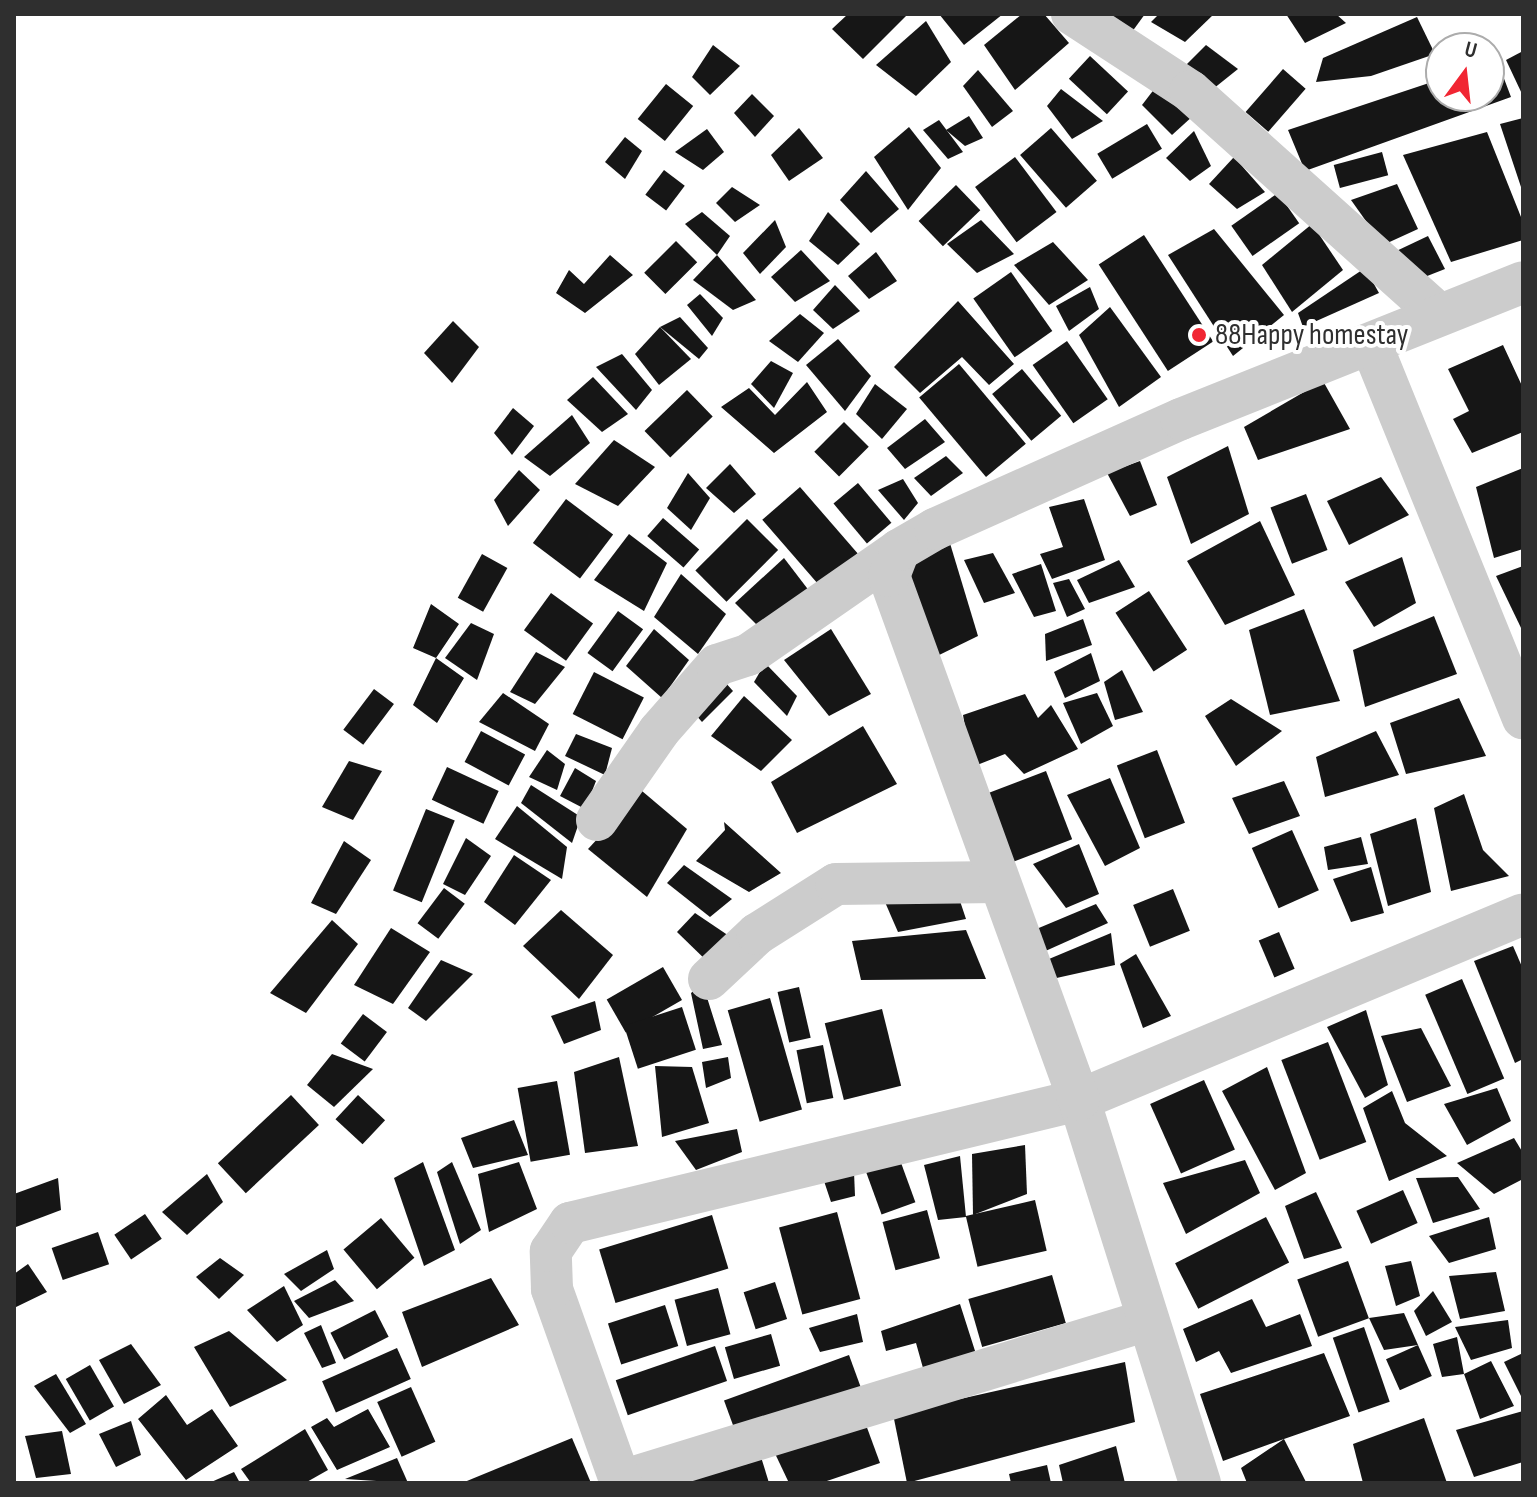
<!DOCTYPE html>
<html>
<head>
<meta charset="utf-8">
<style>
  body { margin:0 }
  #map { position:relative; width:1537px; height:1497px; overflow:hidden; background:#fff; font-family:"Sofia Sans Condensed",sans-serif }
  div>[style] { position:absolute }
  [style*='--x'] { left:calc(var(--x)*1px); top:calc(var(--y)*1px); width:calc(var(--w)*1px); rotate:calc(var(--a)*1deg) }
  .building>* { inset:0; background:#161616; transform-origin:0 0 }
  .minor>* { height:42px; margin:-21px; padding:0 21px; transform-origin:21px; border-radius:21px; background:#ccc }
  .dots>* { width:22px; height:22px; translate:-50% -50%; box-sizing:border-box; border:4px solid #fff; border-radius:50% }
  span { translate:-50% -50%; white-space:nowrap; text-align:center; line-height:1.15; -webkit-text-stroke:8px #fff; paint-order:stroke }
  .poi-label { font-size:30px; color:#2f2f2f }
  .left { translate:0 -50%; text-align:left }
  .frame { position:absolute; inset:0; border:16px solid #2f2f2f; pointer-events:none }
  .north { position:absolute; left:1425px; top:32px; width:80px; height:80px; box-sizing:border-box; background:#fff; border:2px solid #acacac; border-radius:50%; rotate:15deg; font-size:22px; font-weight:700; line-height:32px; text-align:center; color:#2f2f2f }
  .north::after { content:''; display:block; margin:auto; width:28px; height:36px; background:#f12633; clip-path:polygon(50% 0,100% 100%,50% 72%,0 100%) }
</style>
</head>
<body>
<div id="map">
  <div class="building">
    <i style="clip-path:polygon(848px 14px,905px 14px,906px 16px,863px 59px,832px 29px)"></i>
    <i style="clip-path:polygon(939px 14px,1003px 14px,964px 45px)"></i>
    <i style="clip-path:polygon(1022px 14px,1044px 14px,1069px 43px,1015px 90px,984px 45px)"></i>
    <i style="clip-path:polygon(1100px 14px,1145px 14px,1129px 36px)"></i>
    <i style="clip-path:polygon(1159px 14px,1214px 14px,1185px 42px,1151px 22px)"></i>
    <i style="clip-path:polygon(1286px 14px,1336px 14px,1346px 23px,1305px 43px)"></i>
    <i style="clip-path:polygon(1417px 17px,1435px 54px,1371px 76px,1316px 82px,1323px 58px)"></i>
    <i style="clip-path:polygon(926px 21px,951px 62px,916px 96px,876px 65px)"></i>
    <i style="clip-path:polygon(713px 45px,740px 66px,710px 95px,692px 77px)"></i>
    <i style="clip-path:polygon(1206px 45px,1238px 69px,1208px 93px,1184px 67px)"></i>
    <i style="clip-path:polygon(1523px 51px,1523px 96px,1506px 60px)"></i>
    <i style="left:1090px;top:56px;width:52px;height:31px;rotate:43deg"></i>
    <i style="clip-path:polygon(1497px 60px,1511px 97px,1305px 171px,1288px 130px,1441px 79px,1441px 96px,1489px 96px,1489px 63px)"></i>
    <i style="left:1283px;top:69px;width:30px;height:57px;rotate:41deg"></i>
    <i style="clip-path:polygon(978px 70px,1013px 111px,992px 127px,963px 86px)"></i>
    <i style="clip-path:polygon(1162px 79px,1194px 115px,1172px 135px,1142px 105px)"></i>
    <i style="left:666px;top:84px;width:35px;height:45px;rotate:39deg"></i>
    <i style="clip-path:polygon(1061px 89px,1103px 121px,1072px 139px,1047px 106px)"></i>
    <i style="clip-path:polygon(752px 94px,774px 116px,755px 137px,734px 113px)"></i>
    <i style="clip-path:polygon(969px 116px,983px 138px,965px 146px,946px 130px)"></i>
    <i style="clip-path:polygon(1523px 118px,1523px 190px,1522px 190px,1500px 124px)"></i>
    <i style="clip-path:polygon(939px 120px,963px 152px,948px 159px,923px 130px)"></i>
    <i style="left:1147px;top:124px;width:29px;height:58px;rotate:59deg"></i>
    <i style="clip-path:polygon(909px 127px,941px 168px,908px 210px,874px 157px)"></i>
    <i style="clip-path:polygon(799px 128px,823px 158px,789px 181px,771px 155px)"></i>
    <i style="left:1051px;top:128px;width:70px;height:41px;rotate:49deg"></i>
    <i style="clip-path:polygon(707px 129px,724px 152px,703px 170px,675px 152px)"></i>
    <i style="clip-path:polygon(1194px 131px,1211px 166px,1190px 181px,1166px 158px)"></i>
    <i style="clip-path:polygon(1487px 132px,1523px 222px,1523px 240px,1451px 262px,1403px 155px)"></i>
    <i style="clip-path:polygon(625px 137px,642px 151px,625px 179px,605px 162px)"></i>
    <i style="left:1382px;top:152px;width:24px;height:50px;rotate:75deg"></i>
    <i style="left:1015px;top:157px;width:69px;height:50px;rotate:53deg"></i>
    <i style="clip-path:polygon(1234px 157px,1265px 192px,1237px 209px,1209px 184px)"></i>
    <i style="left:664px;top:170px;width:26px;height:31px;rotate:37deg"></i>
    <i style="clip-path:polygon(866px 171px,899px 209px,871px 233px,840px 200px)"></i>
    <i style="clip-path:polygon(1397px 184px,1418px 229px,1383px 245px,1351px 200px)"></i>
    <i style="left:956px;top:185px;width:35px;height:52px;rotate:46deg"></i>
    <i style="clip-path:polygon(732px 187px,760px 205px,735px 222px,716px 203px)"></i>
    <i style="left:1278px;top:193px;width:37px;height:57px;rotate:55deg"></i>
    <i style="clip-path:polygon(702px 212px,730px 236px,717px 255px,685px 224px)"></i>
    <i style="clip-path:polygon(828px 212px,860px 244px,838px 265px,809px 241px)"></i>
    <i style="clip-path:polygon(775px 220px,786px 247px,760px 274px,743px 253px)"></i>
    <i style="clip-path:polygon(981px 220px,1014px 254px,977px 273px,947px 244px)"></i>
    <i style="clip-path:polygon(1312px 224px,1343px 270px,1292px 312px,1262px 265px)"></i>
    <i style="clip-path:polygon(1214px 229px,1284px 315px,1233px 356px,1168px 255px)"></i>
    <i style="left:1144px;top:235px;width:127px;height:54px;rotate:57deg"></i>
    <i style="clip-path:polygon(1428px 236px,1445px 269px,1417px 280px,1390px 254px)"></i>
    <i style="left:676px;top:241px;width:30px;height:45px;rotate:45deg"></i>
    <i style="clip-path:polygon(1053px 242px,1088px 280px,1049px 305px,1014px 265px)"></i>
    <i style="clip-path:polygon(801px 250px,830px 281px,795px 302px,771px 277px)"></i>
    <i style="clip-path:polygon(876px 252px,897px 281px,869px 299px,848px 276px)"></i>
    <i style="clip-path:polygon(610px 255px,633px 275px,585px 313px,556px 293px,569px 270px,584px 284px)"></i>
    <i style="clip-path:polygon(717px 255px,756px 300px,733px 310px,693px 280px)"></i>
    <i style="clip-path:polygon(1365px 268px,1379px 293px,1303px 327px,1298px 313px)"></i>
    <i style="left:1011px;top:272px;width:72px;height:46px;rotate:55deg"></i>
    <i style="clip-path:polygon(835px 285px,860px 311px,833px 329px,813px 310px)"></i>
    <i style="clip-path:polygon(1090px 287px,1099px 309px,1069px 331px,1056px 306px)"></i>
    <i style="clip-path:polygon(700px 294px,723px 318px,712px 336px,687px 305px)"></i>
    <i style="clip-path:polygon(958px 301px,1014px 364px,989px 385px,962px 357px,920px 393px,894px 367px)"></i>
    <i style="clip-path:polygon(1110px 307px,1161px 377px,1119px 407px,1079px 335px)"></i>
    <i style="clip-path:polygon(800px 314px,824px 333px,798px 362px,769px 341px)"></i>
    <i style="clip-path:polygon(680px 317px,708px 348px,699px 359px,660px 327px)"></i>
    <i style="clip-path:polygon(453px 321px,479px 347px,452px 383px,424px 353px)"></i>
    <i style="clip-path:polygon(660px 327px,691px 359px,659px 385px,635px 354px)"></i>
    <i style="clip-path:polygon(838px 339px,871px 376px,845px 411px,806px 365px)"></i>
    <i style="left:1067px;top:341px;width:71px;height:42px;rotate:55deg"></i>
    <i style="clip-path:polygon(1503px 345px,1523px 388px,1523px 432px,1472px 453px,1453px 419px,1469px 411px,1448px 369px)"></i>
    <i style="clip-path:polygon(622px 354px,652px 390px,636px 410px,596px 367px)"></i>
    <i style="clip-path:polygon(771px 361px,793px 373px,774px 408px,751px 384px)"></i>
    <i style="left:959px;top:364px;width:104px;height:52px;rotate:50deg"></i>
    <i style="left:1022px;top:369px;width:61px;height:39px;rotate:50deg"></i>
    <i style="clip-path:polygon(593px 377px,628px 414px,602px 432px,567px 400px)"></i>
    <i style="clip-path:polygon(1323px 381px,1350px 429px,1258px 460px,1244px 427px)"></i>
    <i style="clip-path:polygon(807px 382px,827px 412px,774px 453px,721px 407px,749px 388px,775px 415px)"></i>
    <i style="clip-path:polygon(875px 384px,907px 409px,882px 439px,856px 414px)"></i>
    <i style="left:687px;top:390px;width:37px;height:59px;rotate:46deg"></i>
    <i style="clip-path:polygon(513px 408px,534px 426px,512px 455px,494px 433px)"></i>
    <i style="clip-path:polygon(572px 415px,590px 443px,550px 476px,524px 457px)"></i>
    <i style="clip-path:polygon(925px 419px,945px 442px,905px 469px,887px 448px)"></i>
    <i style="left:844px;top:422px;width:35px;height:42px;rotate:45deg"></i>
    <i style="clip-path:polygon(614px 440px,655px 467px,618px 506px,575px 484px)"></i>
    <i style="clip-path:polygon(1228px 446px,1249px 514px,1191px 544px,1167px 477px)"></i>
    <i style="clip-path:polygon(946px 456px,963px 473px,931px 496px,914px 478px)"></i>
    <i style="clip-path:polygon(1140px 461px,1157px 505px,1130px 516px,1107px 473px)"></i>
    <i style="clip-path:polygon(730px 464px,756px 494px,734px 513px,706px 488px)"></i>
    <i style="clip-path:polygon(1523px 468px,1523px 549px,1494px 558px,1476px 487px)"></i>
    <i style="clip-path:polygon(519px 470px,540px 490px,508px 526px,494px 500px)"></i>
    <i style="clip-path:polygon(688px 473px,710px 498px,691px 530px,667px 508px)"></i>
    <i style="clip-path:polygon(1381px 477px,1409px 515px,1349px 545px,1327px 501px)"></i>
    <i style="clip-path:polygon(903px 479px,918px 503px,904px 520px,878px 490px)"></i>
    <i style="left:858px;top:483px;width:52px;height:32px;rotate:50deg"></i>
    <i style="left:800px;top:487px;width:88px;height:50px;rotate:49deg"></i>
    <i style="left:1306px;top:494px;width:60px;height:38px;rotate:69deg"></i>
    <i style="left:566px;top:499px;width:59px;height:55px;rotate:37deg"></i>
    <i style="clip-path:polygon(1084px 499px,1105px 560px,1052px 579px,1040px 554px,1063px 547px,1049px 507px)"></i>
    <i style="left:663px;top:518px;width:48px;height:24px;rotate:41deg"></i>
    <i style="left:747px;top:519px;width:44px;height:73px;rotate:45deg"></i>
    <i style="clip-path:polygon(1260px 521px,1295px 595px,1225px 625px,1187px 561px)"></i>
    <i style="clip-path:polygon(629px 534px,667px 563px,644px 611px,594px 580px)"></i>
    <i style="clip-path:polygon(949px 540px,978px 636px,933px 658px,905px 555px)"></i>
    <i style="clip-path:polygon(993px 553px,1015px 593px,984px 603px,964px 560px)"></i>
    <i style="left:482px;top:554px;width:29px;height:50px;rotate:29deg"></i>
    <i style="clip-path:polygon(1402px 557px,1416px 603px,1374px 627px,1345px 582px)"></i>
    <i style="clip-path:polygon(784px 558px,810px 592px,757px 625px,735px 603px)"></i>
    <i style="clip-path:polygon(1119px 560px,1135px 587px,1089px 603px,1077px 580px)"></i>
    <i style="clip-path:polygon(1041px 564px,1056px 611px,1034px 617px,1012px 574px)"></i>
    <i style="clip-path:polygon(1523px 566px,1523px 632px,1496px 576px)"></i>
    <i style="clip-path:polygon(681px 574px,726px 614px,698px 654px,654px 617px)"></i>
    <i style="clip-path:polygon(1069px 579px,1085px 609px,1067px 617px,1053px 583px)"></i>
    <i style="left:1149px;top:591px;width:70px;height:40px;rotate:57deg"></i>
    <i style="left:551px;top:593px;width:52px;height:46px;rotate:36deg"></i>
    <i style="clip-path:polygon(431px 604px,459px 624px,436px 658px,464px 678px,437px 723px,413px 705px,436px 658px,413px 648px)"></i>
    <i style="clip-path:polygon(1304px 609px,1340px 701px,1270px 715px,1249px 630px)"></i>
    <i style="left:618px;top:611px;width:31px;height:52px;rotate:36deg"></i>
    <i style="clip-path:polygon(1434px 616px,1457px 674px,1365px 707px,1353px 650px)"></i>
    <i style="clip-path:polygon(1083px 619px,1092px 645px,1046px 661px,1045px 634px)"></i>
    <i style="clip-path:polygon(471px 623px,494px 634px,477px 680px,445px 658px)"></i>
    <i style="clip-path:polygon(654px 629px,689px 660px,662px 698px,626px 666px)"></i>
    <i style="clip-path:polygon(831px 629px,871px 694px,829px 716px,784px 660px)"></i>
    <i style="clip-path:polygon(536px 652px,565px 667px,535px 704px,510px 692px)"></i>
    <i style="clip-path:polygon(1091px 653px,1100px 681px,1065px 698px,1054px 672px)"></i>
    <i style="clip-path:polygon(765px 663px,797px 696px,787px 716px,754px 682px)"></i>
    <i style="clip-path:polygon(1122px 670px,1143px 712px,1115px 720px,1104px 682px)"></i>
    <i style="left:594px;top:672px;width:56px;height:47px;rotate:27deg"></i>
    <i style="clip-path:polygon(716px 672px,733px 691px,702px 722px,687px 705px)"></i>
    <i style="left:374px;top:689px;width:25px;height:51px;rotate:37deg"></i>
    <i style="clip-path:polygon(503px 693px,549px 724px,535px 751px,479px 722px)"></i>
    <i style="clip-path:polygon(1097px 693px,1113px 726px,1081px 744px,1063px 703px)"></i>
    <i style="clip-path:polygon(1025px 694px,1038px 718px,1051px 705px,1078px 749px,1024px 774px,1005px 754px,972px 767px,963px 715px)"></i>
    <i style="clip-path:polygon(744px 696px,792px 740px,761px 771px,711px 736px)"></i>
    <i style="clip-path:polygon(1459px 698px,1486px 756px,1406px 774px,1390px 723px)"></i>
    <i style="clip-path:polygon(1231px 699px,1282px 731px,1236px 766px,1205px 716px)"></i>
    <i style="clip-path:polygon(863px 726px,897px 784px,797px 833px,771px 782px)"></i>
    <i style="left:481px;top:731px;width:50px;height:35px;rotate:28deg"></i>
    <i style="clip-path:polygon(1376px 731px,1399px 775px,1325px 797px,1316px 757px)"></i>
    <i style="clip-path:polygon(576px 734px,612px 748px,605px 775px,565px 756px)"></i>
    <i style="clip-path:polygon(547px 750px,565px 764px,557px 790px,529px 777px)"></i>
    <i style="left:1157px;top:750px;width:78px;height:43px;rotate:69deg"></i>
    <i style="clip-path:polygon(349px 761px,382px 771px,353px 820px,322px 807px)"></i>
    <i style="left:447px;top:767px;width:57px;height:36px;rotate:25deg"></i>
    <i style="clip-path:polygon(575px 768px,596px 781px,585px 809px,560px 796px)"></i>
    <i style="left:1046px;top:771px;width:73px;height:68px;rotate:69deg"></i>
    <i style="clip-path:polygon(1110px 778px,1140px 848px,1105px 866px,1067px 795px)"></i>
    <i style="clip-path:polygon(1284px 781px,1300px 816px,1249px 834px,1232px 798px)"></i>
    <i style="clip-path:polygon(531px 785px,581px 817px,572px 843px,521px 803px)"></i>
    <i style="clip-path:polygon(642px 791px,687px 829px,647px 897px,588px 849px)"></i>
    <i style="clip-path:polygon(1464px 794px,1483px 850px,1509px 876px,1451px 891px,1434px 808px)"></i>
    <i style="clip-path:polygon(517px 806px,567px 847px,562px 879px,495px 839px)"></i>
    <i style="left:426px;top:809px;width:31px;height:88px;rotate:22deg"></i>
    <i style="clip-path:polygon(1416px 818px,1431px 892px,1388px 906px,1370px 834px)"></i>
    <i style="clip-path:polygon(724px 822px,781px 873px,749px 892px,696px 861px,725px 830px)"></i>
    <i style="left:1292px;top:830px;width:66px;height:44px;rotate:66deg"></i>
    <i style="clip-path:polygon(1361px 837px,1368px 864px,1328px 870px,1324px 847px)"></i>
    <i style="clip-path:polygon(466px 838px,491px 856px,465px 895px,443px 884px)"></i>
    <i style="clip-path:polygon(344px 841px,371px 860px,336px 914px,311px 903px)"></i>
    <i style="clip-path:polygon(1079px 844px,1099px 894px,1066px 908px,1033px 864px)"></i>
    <i style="clip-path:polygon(514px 855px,551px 880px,515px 925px,484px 902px)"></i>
    <i style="clip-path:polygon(684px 865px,732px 899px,710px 917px,667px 883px)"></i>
    <i style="clip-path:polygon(1371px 867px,1384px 913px,1351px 922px,1333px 879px)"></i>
    <i style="clip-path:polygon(955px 886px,966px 919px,898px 932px,881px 893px)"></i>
    <i style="left:444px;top:888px;width:26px;height:44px;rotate:37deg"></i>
    <i style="left:1173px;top:889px;width:45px;height:43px;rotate:68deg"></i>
    <i style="clip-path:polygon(1096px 904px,1108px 923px,1041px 953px,1034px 930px)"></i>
    <i style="clip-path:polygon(561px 910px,613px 955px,579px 999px,523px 946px)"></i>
    <i style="clip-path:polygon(695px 913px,738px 942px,713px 967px,677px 932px)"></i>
    <i style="clip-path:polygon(332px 920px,358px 944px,306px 1013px,270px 993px)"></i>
    <i style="clip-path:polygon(391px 928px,430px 952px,393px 1004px,354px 985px)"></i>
    <i style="clip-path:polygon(966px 930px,986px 979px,861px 980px,852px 941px)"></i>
    <i style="left:1279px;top:932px;width:40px;height:22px;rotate:67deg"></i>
    <i style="clip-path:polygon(1111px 933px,1115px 965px,1052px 979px,1049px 959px)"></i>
    <i style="clip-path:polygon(1513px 946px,1523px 969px,1523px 1059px,1515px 1063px,1474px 961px)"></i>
    <i style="clip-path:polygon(1136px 954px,1171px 1016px,1143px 1028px,1120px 964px)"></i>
    <i style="clip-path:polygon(441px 960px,473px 974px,426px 1021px,408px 1008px)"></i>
    <i style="left:663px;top:967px;width:38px;height:65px;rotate:60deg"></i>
    <i style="clip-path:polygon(709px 979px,704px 988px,722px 1045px,703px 1049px,691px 993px)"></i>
    <i style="left:1462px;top:979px;width:108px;height:40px;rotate:67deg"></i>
    <i style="left:799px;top:987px;width:52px;height:22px;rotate:77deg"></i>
    <i style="left:770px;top:998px;width:116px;height:44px;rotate:74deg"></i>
    <i style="clip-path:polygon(595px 1001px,601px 1030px,564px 1044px,551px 1016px)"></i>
    <i style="left:682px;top:1007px;width:45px;height:61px;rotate:72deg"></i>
    <i style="left:882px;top:1009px;width:79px;height:59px;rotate:76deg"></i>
    <i style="clip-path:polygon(1366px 1010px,1388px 1085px,1365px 1098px,1327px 1027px)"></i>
    <i style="left:363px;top:1014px;width:30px;height:37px;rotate:37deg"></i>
    <i style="clip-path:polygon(1421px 1028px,1451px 1086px,1407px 1102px,1381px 1036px)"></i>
    <i style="left:1328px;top:1042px;width:107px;height:50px;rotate:69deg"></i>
    <i style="left:823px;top:1045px;width:54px;height:27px;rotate:79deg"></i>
    <i style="clip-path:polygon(332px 1054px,373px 1069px,334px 1107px,307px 1085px)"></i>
    <i style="clip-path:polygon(619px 1057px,638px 1146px,585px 1153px,574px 1072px)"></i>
    <i style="clip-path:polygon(728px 1057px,731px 1078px,706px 1088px,702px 1062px)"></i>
    <i style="clip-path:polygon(655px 1066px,692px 1067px,709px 1123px,662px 1137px)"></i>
    <i style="clip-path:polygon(1267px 1067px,1306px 1173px,1275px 1190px,1222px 1091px)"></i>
    <i style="left:1204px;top:1080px;width:76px;height:59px;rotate:66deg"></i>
    <i style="left:557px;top:1081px;width:75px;height:40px;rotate:80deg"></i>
    <i style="clip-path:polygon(1497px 1088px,1511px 1121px,1467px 1145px,1444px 1104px)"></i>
    <i style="clip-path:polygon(1392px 1091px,1405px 1123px,1447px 1156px,1389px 1181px,1363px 1108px)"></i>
    <i style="left:291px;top:1095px;width:41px;height:100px;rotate:47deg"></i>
    <i style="left:358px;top:1095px;width:37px;height:33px;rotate:43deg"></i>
    <i style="clip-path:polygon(514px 1120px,528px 1155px,473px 1168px,461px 1138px)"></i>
    <i style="clip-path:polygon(737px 1129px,742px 1152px,696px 1170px,675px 1141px)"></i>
    <i style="clip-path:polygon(1514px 1138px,1523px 1153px,1523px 1179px,1494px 1194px,1457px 1163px)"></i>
    <i style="clip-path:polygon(1025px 1145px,1027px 1194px,973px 1215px,972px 1154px)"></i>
    <i style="clip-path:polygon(960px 1156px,966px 1217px,938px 1220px,924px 1165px)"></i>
    <i style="left:900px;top:1160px;width:45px;height:36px;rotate:70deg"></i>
    <i style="clip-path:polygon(1245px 1160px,1260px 1193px,1186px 1234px,1163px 1183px)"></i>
    <i style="clip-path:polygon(423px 1162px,455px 1250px,424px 1266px,394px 1178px)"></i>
    <i style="clip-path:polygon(452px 1162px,481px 1230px,460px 1244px,437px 1172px)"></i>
    <i style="clip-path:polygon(519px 1162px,537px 1209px,489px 1232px,478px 1174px)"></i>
    <i style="clip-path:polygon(854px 1172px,855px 1196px,831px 1202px,823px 1178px)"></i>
    <i style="clip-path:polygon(207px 1174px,223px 1202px,187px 1235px,162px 1212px)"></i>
    <i style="clip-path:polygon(1458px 1177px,1480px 1209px,1433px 1223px,1416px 1178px)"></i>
    <i style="clip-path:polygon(58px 1178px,61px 1210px,16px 1227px,14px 1194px)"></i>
    <i style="left:1403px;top:1190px;width:36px;height:51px;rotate:66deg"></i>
    <i style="clip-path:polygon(1316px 1192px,1342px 1248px,1304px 1259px,1285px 1206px)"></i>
    <i style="left:1035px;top:1200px;width:52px;height:71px;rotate:77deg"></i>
    <i style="left:927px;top:1210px;width:50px;height:46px;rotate:75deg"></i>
    <i style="left:837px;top:1212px;width:90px;height:60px;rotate:75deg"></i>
    <i style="left:145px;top:1214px;width:30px;height:37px;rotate:56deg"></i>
    <i style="left:712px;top:1215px;width:56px;height:118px;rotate:73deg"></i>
    <i style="left:1266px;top:1217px;width:51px;height:102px;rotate:63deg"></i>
    <i style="clip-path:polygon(1489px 1217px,1496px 1249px,1449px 1263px,1429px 1236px)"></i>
    <i style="left:381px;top:1218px;width:52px;height:49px;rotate:50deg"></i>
    <i style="left:98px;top:1232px;width:34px;height:49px;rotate:71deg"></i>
    <i style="clip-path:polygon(327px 1250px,334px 1269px,301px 1291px,284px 1274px)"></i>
    <i style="clip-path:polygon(220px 1258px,244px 1275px,219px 1299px,196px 1277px)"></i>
    <i style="left:1348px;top:1261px;width:61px;height:54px;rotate:70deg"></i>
    <i style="clip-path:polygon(1411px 1261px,1420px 1296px,1396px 1306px,1385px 1266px)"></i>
    <i style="clip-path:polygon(28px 1264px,47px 1292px,14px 1308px,14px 1274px)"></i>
    <i style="clip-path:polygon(1496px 1272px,1505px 1311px,1460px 1319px,1449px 1276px)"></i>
    <i style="left:1052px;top:1275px;width:50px;height:87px;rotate:74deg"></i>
    <i style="clip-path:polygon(491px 1278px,519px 1325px,422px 1367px,402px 1312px)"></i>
    <i style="clip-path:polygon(335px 1280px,354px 1301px,309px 1318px,294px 1301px)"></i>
    <i style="left:775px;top:1282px;width:39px;height:33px;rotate:72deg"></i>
    <i style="clip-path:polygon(284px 1286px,303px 1325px,277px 1342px,247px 1310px)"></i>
    <i style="left:718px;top:1288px;width:48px;height:45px;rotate:75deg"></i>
    <i style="clip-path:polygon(1433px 1291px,1452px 1322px,1426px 1336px,1414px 1311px)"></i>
    <i style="clip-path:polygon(1252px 1299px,1266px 1327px,1300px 1314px,1312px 1346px,1231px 1373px,1219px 1351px,1196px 1362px,1183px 1329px)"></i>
    <i style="clip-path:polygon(960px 1304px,976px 1354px,923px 1368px,916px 1343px,886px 1351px,881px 1331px)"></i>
    <i style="left:665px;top:1305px;width:43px;height:60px;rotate:72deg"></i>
    <i style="left:375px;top:1310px;width:30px;height:50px;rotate:63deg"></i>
    <i style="clip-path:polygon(1404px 1313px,1418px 1345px,1384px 1350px,1369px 1318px)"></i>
    <i style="clip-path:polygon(857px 1314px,863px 1342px,820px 1352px,809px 1328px)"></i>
    <i style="clip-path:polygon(1508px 1320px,1512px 1348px,1471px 1360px,1455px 1327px)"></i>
    <i style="clip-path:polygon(321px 1325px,336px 1363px,322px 1368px,304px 1333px)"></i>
    <i style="left:1364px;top:1327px;width:79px;height:33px;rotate:71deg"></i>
    <i style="clip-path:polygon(229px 1331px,287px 1380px,230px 1407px,194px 1347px)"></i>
    <i style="left:771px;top:1334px;width:33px;height:48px;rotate:74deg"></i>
    <i style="clip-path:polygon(1457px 1337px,1464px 1374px,1491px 1361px,1514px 1406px,1480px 1419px,1464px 1374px,1442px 1377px,1433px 1344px)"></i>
    <i style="clip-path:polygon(131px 1344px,161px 1385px,124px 1404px,99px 1360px)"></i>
    <i style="left:1418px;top:1345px;width:34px;height:35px;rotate:66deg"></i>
    <i style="left:715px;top:1346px;width:37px;height:105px;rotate:71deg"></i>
    <i style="left:397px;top:1348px;width:34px;height:82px;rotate:66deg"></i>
    <i style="clip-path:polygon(1324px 1353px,1350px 1416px,1284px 1439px,1306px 1482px,1247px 1483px,1241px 1468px,1284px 1439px,1223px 1461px,1200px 1394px)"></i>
    <i style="clip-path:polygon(1523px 1353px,1523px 1400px,1504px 1362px)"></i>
    <i style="left:849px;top:1355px;width:40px;height:133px;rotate:70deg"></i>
    <i style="clip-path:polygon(1125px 1362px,1135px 1422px,907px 1483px,893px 1414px)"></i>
    <i style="left:90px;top:1365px;width:48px;height:28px;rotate:60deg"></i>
    <i style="clip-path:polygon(56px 1374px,86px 1424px,70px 1433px,34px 1386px)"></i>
    <i style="left:411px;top:1387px;width:60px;height:37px;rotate:66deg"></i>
    <i style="clip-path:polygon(166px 1395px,187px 1425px,212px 1409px,238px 1446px,186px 1480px,138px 1419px)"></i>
    <i style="clip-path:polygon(368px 1409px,390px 1447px,337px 1470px,311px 1427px,327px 1418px,334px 1427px)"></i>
    <i style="clip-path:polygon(1523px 1411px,1523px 1462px,1474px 1477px,1456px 1430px)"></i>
    <i style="clip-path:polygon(862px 1414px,880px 1463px,821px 1483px,789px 1483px,770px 1443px)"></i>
    <i style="clip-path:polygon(1424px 1418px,1447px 1483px,1363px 1483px,1353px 1444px)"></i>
    <i style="clip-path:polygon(131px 1421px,141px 1455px,116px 1467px,99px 1434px)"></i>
    <i style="clip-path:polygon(305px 1429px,328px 1470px,305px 1483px,251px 1483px,241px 1469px)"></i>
    <i style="clip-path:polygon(62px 1431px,71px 1474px,36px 1478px,25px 1436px)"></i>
    <i style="clip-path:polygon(572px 1438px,591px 1483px,462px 1483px)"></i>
    <i style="clip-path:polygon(1116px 1446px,1125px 1483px,1063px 1483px,1059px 1465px)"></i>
    <i style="clip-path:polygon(758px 1447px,769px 1483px,679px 1483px)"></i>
    <i style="clip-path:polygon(397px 1458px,408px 1483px,345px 1479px)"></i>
    <i style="clip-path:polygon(1047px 1465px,1051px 1483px,1011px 1483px,1009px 1474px)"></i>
    <i style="clip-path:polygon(234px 1472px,240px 1483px,209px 1483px)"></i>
  </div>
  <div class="minor">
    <i style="--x:1072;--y:14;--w:141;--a:33.1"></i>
    <i style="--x:1190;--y:91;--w:332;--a:41.9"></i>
    <i style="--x:1371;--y:344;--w:404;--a:67.9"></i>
    <i style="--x:597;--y:820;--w:108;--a:-55.1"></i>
    <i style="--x:659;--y:731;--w:88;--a:-48.7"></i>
    <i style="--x:717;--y:665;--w:33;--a:-18"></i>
    <i style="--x:748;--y:655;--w:184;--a:-34.8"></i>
    <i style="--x:709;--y:979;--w:66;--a:-43.2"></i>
    <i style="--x:757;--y:934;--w:93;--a:-32.3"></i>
    <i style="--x:836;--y:884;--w:162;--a:-0.7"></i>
    <i style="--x:621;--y:1481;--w:551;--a:-16.99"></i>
    <i style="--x:621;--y:1483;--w:206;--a:-109.6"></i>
    <i style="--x:552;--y:1289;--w:38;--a:-92"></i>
    <i style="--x:551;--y:1251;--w:34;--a:-56"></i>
    <i style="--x:570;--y:1223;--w:524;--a:-13.59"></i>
    <i style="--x:1079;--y:1100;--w:481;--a:-22.7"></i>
    <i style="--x:1200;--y:1483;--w:402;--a:-107.5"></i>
    <i style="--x:1079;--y:1100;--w:557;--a:-109.93"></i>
    <i style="--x:889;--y:576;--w:28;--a:-69"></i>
    <i style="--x:899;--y:550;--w:42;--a:-30.3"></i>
    <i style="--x:935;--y:529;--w:269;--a:-24.1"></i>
    <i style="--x:1181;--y:419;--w:368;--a:-21.8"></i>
  </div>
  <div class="dots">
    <i style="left:1199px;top:335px;background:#f12633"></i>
  </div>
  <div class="poi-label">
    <span class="left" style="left:1215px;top:335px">88Happy homestay</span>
  </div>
  <div class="frame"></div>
  <div class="north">U</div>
</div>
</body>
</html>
